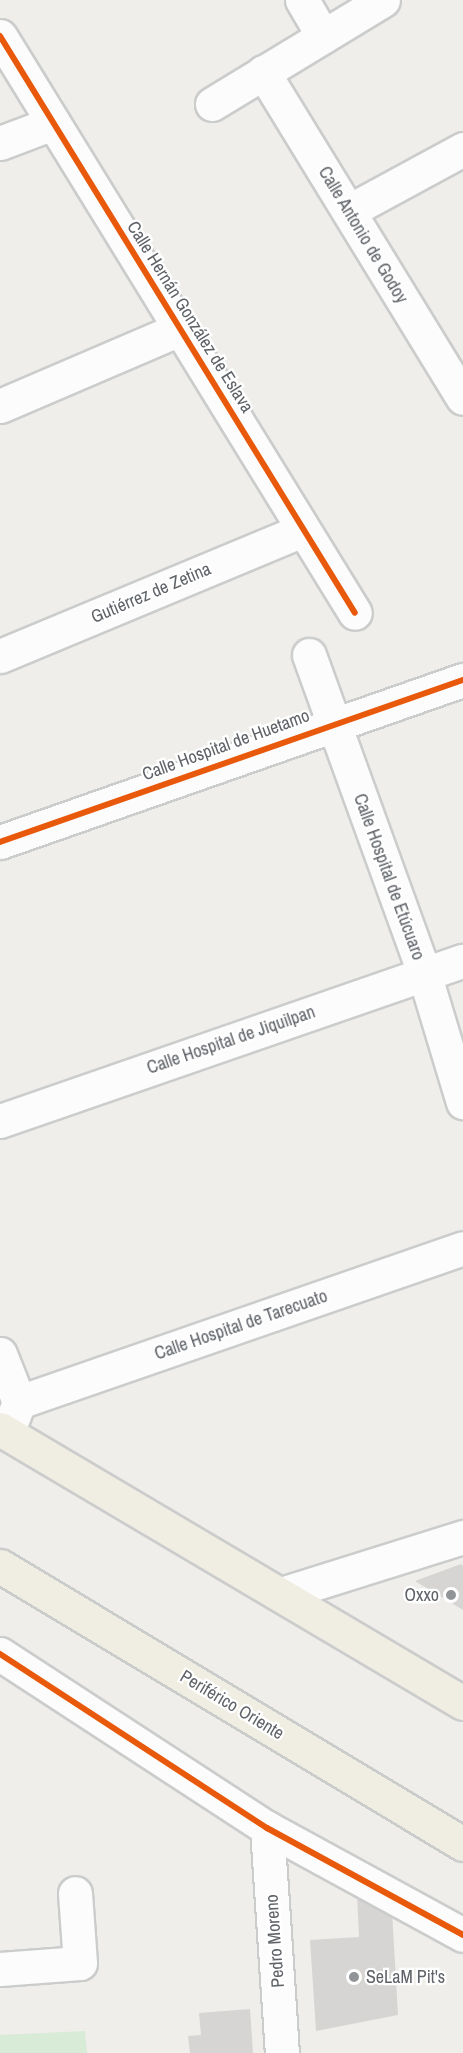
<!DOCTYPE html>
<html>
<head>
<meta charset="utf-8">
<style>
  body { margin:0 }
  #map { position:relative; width:463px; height:2053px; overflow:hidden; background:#efeeea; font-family:"Archivo Narrow",sans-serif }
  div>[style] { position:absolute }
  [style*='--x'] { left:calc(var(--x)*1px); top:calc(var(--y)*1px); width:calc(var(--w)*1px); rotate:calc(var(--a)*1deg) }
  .green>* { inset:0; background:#d8ebd6 }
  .building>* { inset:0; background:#d6d5d3 }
  .roads { filter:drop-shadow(2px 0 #cbcccc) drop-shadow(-2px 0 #cbcccc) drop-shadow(0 2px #cbcccc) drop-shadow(0 -2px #cbcccc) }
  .minor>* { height:33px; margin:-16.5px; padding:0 16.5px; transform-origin:16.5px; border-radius:16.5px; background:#fdfcfc }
  .highway>* { height:33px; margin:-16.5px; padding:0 16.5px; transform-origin:16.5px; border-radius:16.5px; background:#f0ede3 }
  .cycleway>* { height:6px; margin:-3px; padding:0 3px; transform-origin:3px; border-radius:3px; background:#e8590c }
  .dots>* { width:16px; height:16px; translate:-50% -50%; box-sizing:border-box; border:3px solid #fff; border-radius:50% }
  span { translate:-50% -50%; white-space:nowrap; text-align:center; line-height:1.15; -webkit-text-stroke:4.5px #fff; paint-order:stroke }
  .street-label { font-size:18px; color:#5f6368 }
  .poi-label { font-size:18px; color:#5f6368 }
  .right { translate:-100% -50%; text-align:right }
  .left { translate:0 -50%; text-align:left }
</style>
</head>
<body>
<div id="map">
  <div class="green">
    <i style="clip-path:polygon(85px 2031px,87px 2053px,0 2053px,0 2035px)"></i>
  </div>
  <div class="building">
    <i style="clip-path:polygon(461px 1564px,463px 1566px,463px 1610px,415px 1581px)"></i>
    <i style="clip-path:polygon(357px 1893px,392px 1911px,398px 2015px,316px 2031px,310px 1940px,359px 1937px)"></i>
    <i style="clip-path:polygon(250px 2009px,253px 2053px,190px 2053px,188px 2036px,201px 2035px,199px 2013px)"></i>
  </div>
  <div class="roads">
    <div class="minor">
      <i style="--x:302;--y:0;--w:42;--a:59.7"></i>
      <i style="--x:0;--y:36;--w:677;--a:58.4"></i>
      <i style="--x:263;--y:72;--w:382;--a:58.5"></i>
      <i style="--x:212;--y:104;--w:200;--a:-31.3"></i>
      <i style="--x:0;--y:143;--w:57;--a:-20.7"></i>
      <i style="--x:349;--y:211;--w:130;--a:-28.5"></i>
      <i style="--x:0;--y:406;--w:196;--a:-23.2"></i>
      <i style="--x:309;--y:655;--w:338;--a:70.1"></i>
      <i style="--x:424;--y:973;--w:135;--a:73.2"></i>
      <i style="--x:0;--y:656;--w:328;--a:-22.6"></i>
      <i style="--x:0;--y:842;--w:491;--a:-19.3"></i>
      <i style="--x:0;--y:1121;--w:490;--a:-19.1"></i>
      <i style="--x:0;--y:1354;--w:52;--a:68.4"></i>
      <i style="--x:19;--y:1402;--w:22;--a:111"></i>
      <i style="--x:19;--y:1402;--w:470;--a:-19.1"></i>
      <i style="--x:281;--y:1594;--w:191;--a:-17.4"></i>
      <i style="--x:0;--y:1654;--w:319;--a:33.1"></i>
      <i style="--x:267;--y:1828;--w:223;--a:28.6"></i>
      <i style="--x:267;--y:1828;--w:225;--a:86.2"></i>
      <i style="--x:0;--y:1969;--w:80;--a:-4.3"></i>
      <i style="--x:80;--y:1963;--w:70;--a:-94.1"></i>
    </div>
    <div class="highway">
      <i style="--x:0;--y:1429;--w:538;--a:30.62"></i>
      <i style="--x:0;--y:1566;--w:540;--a:30.98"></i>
    </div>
  </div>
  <div class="cycleway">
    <i style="--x:0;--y:36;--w:677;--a:58.4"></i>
    <i style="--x:0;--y:842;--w:491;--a:-19.3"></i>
    <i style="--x:0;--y:1654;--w:319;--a:33.1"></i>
    <i style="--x:267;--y:1828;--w:223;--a:28.6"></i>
  </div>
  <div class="dots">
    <i style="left:451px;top:1595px;background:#919496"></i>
    <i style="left:354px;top:1977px;background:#919496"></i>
  </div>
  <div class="street-label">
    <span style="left:363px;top:235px;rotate:59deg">Calle Antonio de Godoy</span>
    <span style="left:190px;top:317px;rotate:58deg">Calle Hernán González de Eslava</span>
    <span style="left:151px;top:593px;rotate:-23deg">Gutiérrez de Zetina</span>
    <span style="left:226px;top:745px;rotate:-20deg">Calle Hospital de Huetamo</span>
    <span style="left:389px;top:877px;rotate:70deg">Calle Hospital de Etúcuaro</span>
    <span style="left:231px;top:1040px;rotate:-19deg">Calle Hospital de Jiquilpan</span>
    <span style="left:241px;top:1325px;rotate:-19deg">Calle Hospital de Tarecuato</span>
    <span style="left:232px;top:1705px;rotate:31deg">Periférico Oriente</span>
    <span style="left:275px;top:1941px;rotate:-94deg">Pedro Moreno</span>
  </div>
  <div class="poi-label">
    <span class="right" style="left:439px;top:1595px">Oxxo</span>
    <span class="left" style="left:366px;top:1977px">SeLaM Pit's</span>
  </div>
</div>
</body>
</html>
